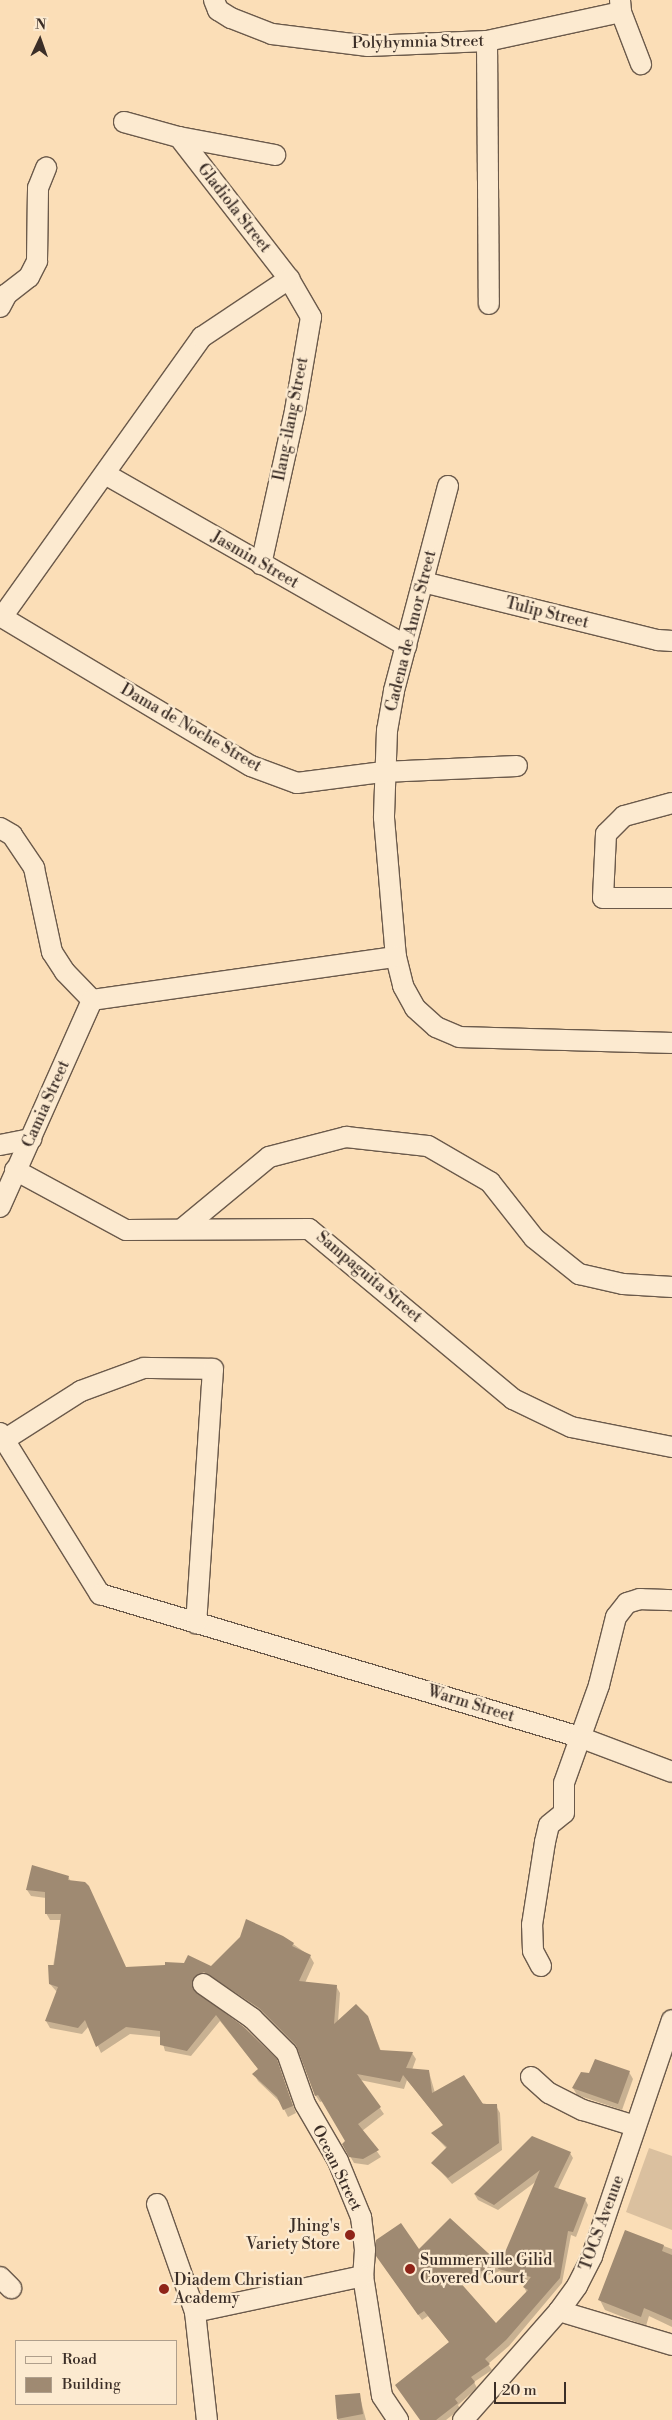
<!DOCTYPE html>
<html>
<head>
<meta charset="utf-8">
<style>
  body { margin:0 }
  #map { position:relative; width:672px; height:2420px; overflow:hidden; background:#fbdeb7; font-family:"Libre Bodoni",serif }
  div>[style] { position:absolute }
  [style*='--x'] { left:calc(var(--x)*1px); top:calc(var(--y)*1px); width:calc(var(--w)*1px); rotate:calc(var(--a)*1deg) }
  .green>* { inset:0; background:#dac09f }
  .shadow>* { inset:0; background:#0003 }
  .building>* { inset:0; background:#9f8a72 }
  .roads { filter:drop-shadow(1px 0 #6b5a4b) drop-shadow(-1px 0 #6b5a4b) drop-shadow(0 1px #6b5a4b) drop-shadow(0 -1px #6b5a4b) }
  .minor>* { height:20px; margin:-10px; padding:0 10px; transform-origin:10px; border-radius:10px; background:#fcead0 }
  .dots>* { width:14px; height:14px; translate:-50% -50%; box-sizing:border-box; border:2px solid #fcead0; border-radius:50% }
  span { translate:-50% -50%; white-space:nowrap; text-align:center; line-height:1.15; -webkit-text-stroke:4.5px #fcead0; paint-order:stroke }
  .street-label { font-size:16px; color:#3b2e27 }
  .poi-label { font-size:16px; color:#3b2e27 }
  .right { translate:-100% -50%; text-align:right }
  .left { translate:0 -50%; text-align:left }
  .legend { position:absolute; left:15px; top:2340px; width:162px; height:65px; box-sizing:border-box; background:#fcead0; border:1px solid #af9f8c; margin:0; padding:6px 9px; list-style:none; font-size:15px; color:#3b2e27 }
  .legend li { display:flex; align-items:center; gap:10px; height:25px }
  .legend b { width:25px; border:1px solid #af9f8c }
  .north { position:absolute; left:15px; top:15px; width:50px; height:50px; -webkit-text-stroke:4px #fcead0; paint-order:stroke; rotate:3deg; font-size:14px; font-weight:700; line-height:20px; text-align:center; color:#3b2e27 }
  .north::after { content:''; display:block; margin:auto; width:18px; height:22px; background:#3b2e27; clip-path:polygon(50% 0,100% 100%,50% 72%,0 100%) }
  .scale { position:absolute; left:494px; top:2382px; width:72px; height:22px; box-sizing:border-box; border:2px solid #3b2e27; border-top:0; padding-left:6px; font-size:15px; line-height:18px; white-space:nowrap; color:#3b2e27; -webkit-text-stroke:4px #fcead0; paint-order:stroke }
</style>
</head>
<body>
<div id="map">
  <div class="green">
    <i style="clip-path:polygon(649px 2148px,672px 2156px,672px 2230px,626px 2212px)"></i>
  </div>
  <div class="shadow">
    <i style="clip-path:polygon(68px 1877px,126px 1969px,211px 1967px,293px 1944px,310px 1956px,314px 1963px,305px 1983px,336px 1986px,340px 1993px,338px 2022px,368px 2018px,381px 2051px,412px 2053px,416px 2059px,412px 2070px,429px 2072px,435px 2093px,496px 2106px,500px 2113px,502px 2150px,452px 2184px,433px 2163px,447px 2149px,432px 2133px,444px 2126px,407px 2080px,404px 2089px,360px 2080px,384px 2114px,362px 2131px,381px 2157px,368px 2165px,354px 2163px,343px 2144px,346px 2141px,323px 2101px,320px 2102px,316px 2096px,299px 2050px,264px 2015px,215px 1981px,197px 1984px,196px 1994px,276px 2060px,296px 2113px,288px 2117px,281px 2103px,258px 2081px,254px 2074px,259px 2070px,220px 2021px,191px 2056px,165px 2051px,161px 2037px,130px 2034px,101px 2053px,89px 2026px,82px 2034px,50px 2028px,46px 2021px,57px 1992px,50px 1984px,61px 1920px,50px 1920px,46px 1913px,46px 1898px,31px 1896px,27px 1890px)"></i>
    <i style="clip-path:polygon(629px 2072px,633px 2079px,622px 2110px,577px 2095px,573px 2088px)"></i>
    <i style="clip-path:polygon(evenodd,570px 2153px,573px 2158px,558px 2189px,585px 2199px,588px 2205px,576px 2237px,571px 2235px,562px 2283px,509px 2346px,488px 2364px,492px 2370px,474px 2382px,477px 2388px,458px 2405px,460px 2409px,446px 2420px,421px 2420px,450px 2343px,428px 2316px,422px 2320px,381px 2262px,419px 2251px,450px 2219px,500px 2266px,538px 2180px,498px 2210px,478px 2200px,475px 2195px,570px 2153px,500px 2271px,502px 2275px,530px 2281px,524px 2287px,527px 2293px,496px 2325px,461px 2285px,500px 2271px)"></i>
    <i style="clip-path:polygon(625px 2232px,672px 2249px,672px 2327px,649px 2316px,646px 2326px,605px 2310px,600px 2300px)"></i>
    <i style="clip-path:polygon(359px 2394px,366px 2420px,338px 2420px,336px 2397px)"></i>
  </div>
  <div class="building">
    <i style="clip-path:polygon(32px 1865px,69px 1876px,68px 1880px,85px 1882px,89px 1886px,126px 1967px,165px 1965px,165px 1962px,184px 1963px,188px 1955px,211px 1966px,240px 1937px,246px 1919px,283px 1936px,294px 1943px,292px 1946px,311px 1955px,299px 1981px,337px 1985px,334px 2024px,356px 2004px,368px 2016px,380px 2050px,413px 2052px,406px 2068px,429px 2070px,432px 2093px,464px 2075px,483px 2104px,497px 2104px,499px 2143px,448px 2178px,431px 2163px,447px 2147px,431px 2133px,443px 2125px,403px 2075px,400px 2082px,357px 2074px,381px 2107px,358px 2124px,379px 2150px,363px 2159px,349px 2157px,342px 2144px,345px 2141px,318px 2095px,315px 2096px,296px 2045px,259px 2008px,204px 1972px,194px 1977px,193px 1989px,244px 2027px,277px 2059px,293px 2106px,283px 2110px,277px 2097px,252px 2074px,258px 2069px,216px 2015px,187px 2051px,160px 2045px,160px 2031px,126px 2027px,96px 2047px,85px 2020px,78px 2028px,45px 2021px,58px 1987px,49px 1984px,48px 1965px,54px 1965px,61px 1914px,45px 1914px,45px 1892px,26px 1890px)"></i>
    <i style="clip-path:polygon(595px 2059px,630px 2071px,618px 2104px,572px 2088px,581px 2072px,589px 2073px)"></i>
    <i style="clip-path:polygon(evenodd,532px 2136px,571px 2152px,554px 2187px,586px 2198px,573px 2232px,568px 2231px,560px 2278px,506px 2340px,485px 2359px,490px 2364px,471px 2377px,475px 2382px,455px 2399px,458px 2403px,436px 2420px,420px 2420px,395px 2385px,449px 2342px,424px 2311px,418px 2315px,376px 2256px,376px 2240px,401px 2223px,419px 2249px,450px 2218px,500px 2264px,540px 2170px,494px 2205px,474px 2194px,532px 2136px,500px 2264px,498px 2269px,531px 2277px,523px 2287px,528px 2290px,496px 2323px,458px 2280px,500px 2264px)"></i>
    <i style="clip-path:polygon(625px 2230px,664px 2245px,662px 2251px,672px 2255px,672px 2320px,644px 2308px,641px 2317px,598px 2300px)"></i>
    <i style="clip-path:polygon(360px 2393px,363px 2414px,337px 2419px,335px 2395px)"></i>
  </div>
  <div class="roads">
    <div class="minor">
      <i style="--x:214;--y:0;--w:11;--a:68"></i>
      <i style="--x:218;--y:10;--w:15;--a:32"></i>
      <i style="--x:231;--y:18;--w:44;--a:21.3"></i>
      <i style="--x:272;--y:34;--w:97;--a:7.1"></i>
      <i style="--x:368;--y:46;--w:119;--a:-2.4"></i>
      <i style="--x:487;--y:41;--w:137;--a:-12.2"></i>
      <i style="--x:620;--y:0;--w:12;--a:85"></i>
      <i style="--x:621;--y:12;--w:56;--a:69"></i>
      <i style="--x:487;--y:41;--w:263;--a:89.6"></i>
      <i style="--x:124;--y:122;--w:57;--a:15.3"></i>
      <i style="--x:179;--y:137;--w:98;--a:10.6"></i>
      <i style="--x:179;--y:137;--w:180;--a:52.2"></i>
      <i style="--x:289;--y:279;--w:44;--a:59.9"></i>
      <i style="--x:311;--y:317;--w:95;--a:99.7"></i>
      <i style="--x:295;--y:411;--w:157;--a:102.5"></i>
      <i style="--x:0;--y:307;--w:15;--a:-62"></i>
      <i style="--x:7;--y:294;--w:28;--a:-38"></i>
      <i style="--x:29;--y:277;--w:18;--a:-63"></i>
      <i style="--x:37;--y:261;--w:73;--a:-89.2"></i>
      <i style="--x:38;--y:188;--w:22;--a:-68"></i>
      <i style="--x:105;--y:474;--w:347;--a:29.7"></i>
      <i style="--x:448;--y:486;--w:212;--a:104.8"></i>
      <i style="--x:394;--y:691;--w:40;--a:100"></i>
      <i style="--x:387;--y:730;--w:88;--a:92"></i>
      <i style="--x:384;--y:818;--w:140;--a:85.1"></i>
      <i style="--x:396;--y:957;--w:30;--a:76"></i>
      <i style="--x:403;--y:986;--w:25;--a:61"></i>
      <i style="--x:415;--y:1008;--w:28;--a:42"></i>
      <i style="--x:436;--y:1027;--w:25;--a:23"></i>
      <i style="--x:459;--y:1037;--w:213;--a:1.6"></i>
      <i style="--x:423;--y:582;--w:242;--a:13.9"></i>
      <i style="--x:658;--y:640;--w:14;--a:4"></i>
      <i style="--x:0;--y:616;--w:292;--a:30.9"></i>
      <i style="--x:251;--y:766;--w:49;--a:20.3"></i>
      <i style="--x:297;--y:783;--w:87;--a:-7.3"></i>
      <i style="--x:383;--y:772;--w:134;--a:-2.6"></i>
      <i style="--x:2;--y:617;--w:344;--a:-54.5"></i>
      <i style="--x:202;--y:337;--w:105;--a:-33.7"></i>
      <i style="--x:672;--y:803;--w:50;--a:164.8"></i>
      <i style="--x:624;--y:816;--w:25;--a:135"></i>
      <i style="--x:606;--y:834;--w:64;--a:92.7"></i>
      <i style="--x:603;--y:898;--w:69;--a:0"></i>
      <i style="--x:0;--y:828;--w:14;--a:30"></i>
      <i style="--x:12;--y:835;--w:40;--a:56"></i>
      <i style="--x:34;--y:868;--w:86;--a:77.9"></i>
      <i style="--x:52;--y:952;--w:24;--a:57"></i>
      <i style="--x:65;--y:972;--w:39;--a:46"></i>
      <i style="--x:92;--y:1000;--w:307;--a:-8.1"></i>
      <i style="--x:0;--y:1145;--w:32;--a:-11"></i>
      <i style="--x:15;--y:1170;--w:126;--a:28.4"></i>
      <i style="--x:126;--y:1230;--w:183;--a:-0.3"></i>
      <i style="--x:309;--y:1229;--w:266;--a:39.8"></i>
      <i style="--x:513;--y:1399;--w:64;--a:25.8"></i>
      <i style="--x:571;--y:1427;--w:103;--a:11.2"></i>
      <i style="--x:0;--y:1207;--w:227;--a:-66"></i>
      <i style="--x:182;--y:1229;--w:113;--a:-39.6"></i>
      <i style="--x:269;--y:1157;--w:80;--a:-14.6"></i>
      <i style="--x:346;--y:1137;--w:82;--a:6.3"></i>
      <i style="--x:428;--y:1146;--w:72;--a:30.1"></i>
      <i style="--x:490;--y:1182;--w:71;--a:51.8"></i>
      <i style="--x:534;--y:1238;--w:58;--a:38.7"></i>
      <i style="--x:579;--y:1274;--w:45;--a:12.8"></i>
      <i style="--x:623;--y:1284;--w:49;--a:3.5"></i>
      <i style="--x:0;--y:1433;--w:190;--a:58.2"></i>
      <i style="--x:100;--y:1594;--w:500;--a:16.6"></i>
      <i style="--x:579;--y:1737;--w:99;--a:20.6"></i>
      <i style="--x:4;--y:1440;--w:91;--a:-32.5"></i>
      <i style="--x:81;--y:1391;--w:67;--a:-20.1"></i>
      <i style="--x:144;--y:1368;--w:69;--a:0.8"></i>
      <i style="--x:213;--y:1369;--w:255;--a:93.8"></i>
      <i style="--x:541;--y:1966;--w:17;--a:-118"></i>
      <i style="--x:533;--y:1951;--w:26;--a:-92"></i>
      <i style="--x:532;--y:1925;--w:84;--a:-81.1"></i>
      <i style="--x:545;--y:1842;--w:17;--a:-77"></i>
      <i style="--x:549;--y:1825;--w:19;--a:-39"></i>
      <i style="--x:564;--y:1813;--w:30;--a:-90"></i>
      <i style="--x:564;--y:1783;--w:104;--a:-70.3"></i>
      <i style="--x:599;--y:1685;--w:70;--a:-76"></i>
      <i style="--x:616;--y:1617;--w:18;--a:-52"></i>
      <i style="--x:627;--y:1603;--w:14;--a:-17"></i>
      <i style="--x:640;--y:1599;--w:32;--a:2"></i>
      <i style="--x:203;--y:1984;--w:60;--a:34.8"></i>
      <i style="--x:252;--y:2018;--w:49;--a:45"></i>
      <i style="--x:287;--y:2053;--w:54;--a:70.6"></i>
      <i style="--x:305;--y:2104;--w:66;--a:59.9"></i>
      <i style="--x:338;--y:2161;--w:61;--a:67.7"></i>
      <i style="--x:361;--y:2217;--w:33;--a:83"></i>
      <i style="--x:365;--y:2250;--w:26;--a:94"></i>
      <i style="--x:363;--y:2276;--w:121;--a:81"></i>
      <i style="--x:382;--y:2396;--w:29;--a:56"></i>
      <i style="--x:531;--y:2077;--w:24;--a:42"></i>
      <i style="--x:549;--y:2093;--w:38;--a:27"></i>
      <i style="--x:583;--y:2110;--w:54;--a:17.1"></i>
      <i style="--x:157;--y:2204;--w:114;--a:70.6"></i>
      <i style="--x:195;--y:2312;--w:109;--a:83.7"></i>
      <i style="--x:0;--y:2277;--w:16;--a:45"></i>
      <i style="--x:559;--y:2311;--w:118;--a:16.7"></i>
      <i style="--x:195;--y:2312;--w:172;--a:-12.1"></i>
      <i style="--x:463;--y:2420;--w:145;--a:-48.6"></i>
      <i style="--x:559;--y:2311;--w:31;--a:-54"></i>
      <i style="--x:577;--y:2286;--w:34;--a:-63"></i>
      <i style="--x:592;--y:2256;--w:249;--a:-71.3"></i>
    </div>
  </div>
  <div class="dots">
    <i style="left:350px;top:2235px;background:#8f2418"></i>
    <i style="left:410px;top:2269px;background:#8f2418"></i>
    <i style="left:164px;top:2289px;background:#8f2418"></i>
  </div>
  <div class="street-label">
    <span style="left:418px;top:42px;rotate:-1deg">Polyhymnia Street</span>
    <span style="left:234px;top:208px;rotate:52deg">Gladiola Street</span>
    <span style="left:291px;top:419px;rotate:-79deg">Ilang-ilang Street</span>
    <span style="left:255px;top:560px;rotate:30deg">Jasmin Street</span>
    <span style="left:547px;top:613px;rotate:14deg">Tulip Street</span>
    <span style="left:411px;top:631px;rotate:-76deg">Cadena de Amor Street</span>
    <span style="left:191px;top:728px;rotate:30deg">Dama de Noche Street</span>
    <span style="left:46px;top:1104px;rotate:-66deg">Camia Street</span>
    <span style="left:369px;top:1277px;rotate:40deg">Sampaguita Street</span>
    <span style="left:471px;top:1704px;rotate:17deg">Warm Street</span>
    <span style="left:337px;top:2168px;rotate:64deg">Ocean Street</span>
    <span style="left:602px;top:2223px;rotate:-70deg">TOCS Avenue</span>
  </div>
  <div class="poi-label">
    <span class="right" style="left:340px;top:2235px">Jhing's<br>Variety Store</span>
    <span class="left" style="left:420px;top:2269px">Summerville Gilid<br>Covered Court</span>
    <span class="left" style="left:174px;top:2289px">Diadem Christian<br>Academy</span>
  </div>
  <ul class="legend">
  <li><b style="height:6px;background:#fcead0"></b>Road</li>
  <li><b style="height:14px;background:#9f8a72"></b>Building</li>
  </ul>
  <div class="north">N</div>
  <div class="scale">20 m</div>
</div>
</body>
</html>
